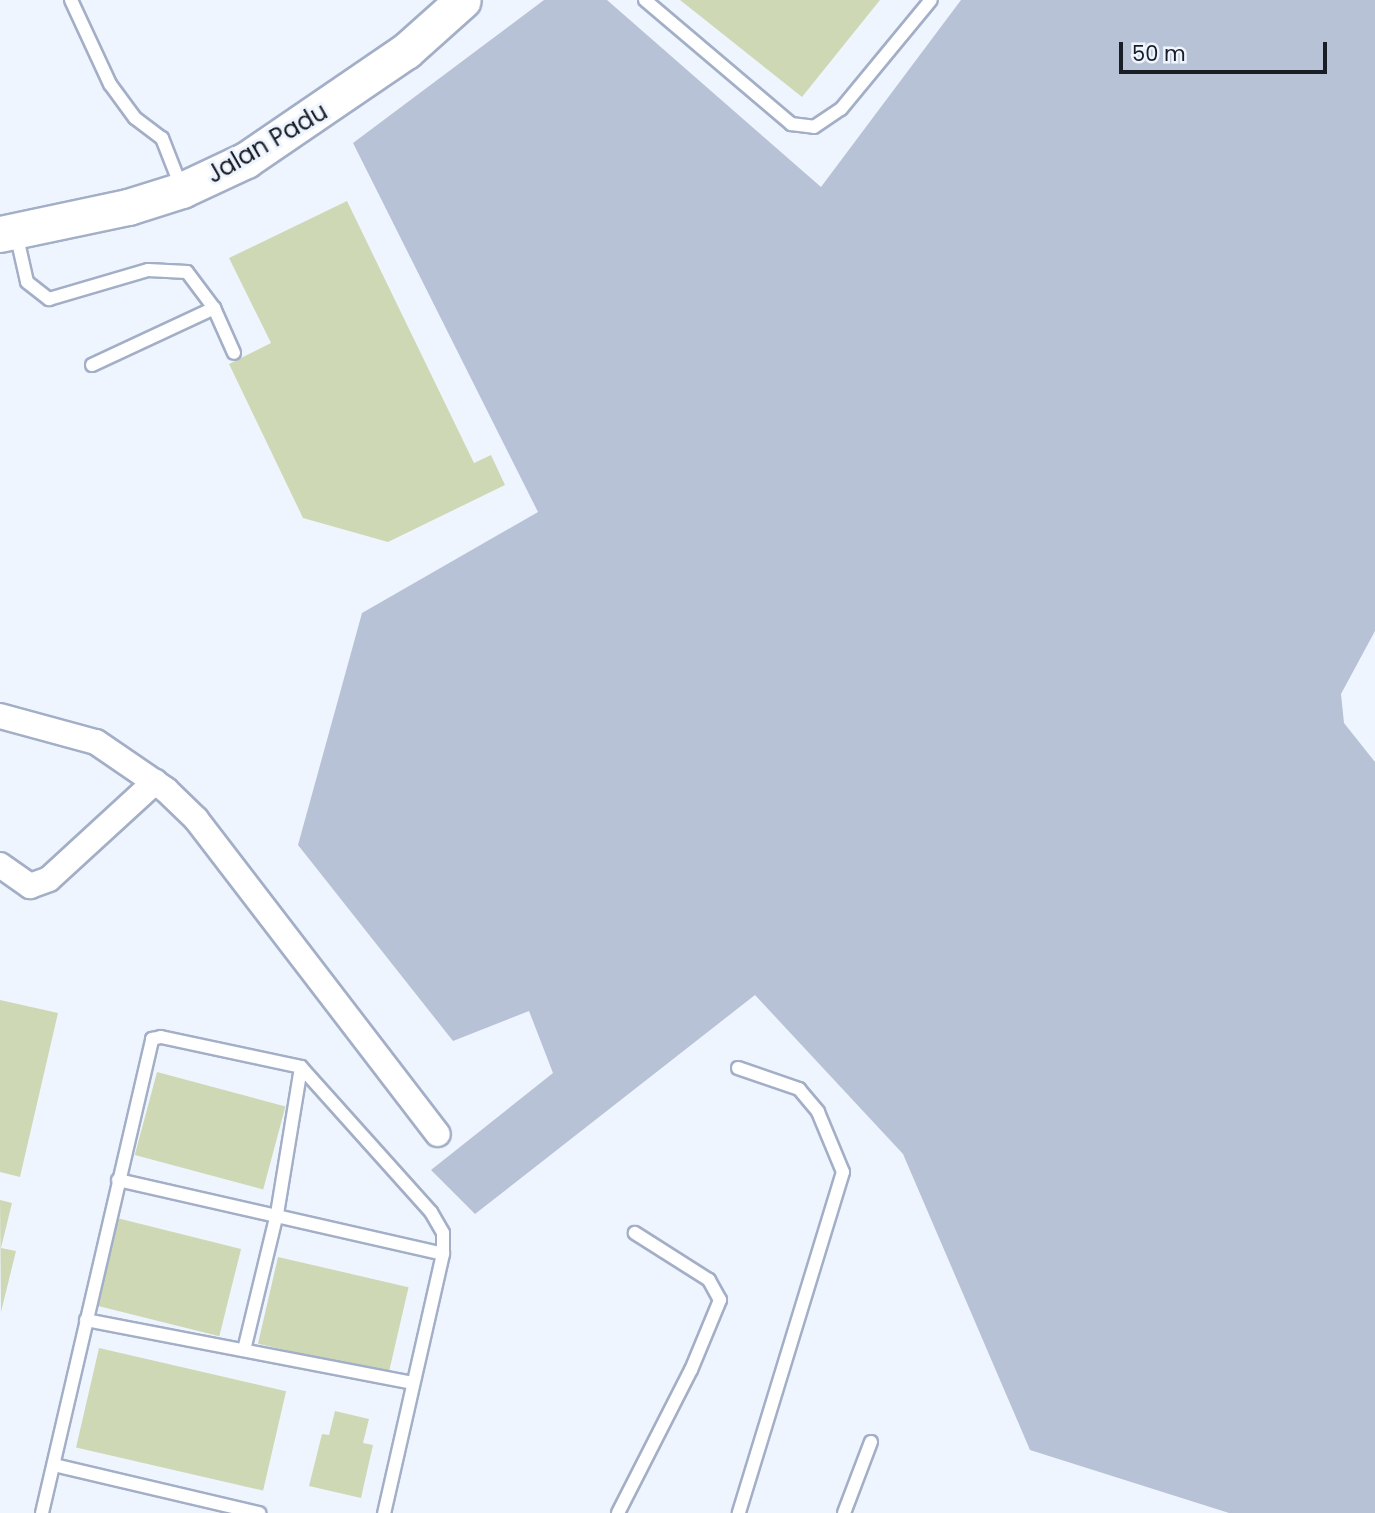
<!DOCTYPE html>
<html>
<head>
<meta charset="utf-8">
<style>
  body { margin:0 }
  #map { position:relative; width:1375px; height:1513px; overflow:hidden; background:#eff5ff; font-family:Poppins,sans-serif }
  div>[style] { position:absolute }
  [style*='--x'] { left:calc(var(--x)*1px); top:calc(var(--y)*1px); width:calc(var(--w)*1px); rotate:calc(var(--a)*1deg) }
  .green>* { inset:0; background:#b8c2d6 }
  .building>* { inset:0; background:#cfd8b5; transform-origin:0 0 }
  .roads { filter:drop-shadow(2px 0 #a3afc7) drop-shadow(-2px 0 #a3afc7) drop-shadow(0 2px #a3afc7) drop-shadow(0 -2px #a3afc7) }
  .lane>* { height:12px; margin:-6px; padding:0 6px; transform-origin:6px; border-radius:6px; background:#fff }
  .street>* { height:24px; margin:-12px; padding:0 12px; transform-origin:12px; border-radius:12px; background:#fff }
  .secondary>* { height:35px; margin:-17.5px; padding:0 17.5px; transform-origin:17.5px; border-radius:17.5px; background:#fff }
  span { translate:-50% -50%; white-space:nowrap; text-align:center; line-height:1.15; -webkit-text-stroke:6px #eff5ff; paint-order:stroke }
  .street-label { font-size:24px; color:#191d26 }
  .scale { position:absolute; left:1119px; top:42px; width:208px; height:32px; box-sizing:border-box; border:4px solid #191d26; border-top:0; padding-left:9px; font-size:21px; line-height:24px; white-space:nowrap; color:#191d26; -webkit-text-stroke:5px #eff5ff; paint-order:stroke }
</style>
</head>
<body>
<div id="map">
  <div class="green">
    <i style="clip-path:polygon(544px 0,607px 0,821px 187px,961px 0,1375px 0,1375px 631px,1341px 694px,1344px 723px,1375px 762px,1375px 1513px,1229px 1513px,1030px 1450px,903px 1154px,755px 995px,475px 1214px,431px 1170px,553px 1073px,529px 1011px,453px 1041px,298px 845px,362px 613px,538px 512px,353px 143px)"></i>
  </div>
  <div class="building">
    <i style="clip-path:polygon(680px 0,880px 0,802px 97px)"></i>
    <i style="clip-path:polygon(347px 201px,474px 463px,491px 455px,505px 485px,388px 542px,303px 518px,229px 364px,271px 343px,229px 258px)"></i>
    <i style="clip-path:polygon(0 1000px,58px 1013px,20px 1177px,0 1172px)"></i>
    <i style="left:157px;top:1072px;width:133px;height:86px;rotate:15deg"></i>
    <i style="clip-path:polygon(0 1200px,12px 1203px,1px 1248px,16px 1251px,1px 1312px)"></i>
    <i style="left:113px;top:1217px;width:132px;height:90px;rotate:14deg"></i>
    <i style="left:278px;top:1257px;width:134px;height:89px;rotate:13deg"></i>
    <i style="left:99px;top:1348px;width:192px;height:102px;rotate:13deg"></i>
    <i style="clip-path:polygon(335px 1411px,369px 1419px,363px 1443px,373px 1445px,361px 1498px,309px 1486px,322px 1434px,329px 1435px)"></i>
  </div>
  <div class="roads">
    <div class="lane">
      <i style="--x:71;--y:0;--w:93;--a:65.1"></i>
      <i style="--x:110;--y:84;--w:42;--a:53.7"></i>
      <i style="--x:135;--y:118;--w:34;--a:37"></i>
      <i style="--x:162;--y:138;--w:55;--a:68.6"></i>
      <i style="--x:645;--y:0;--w:192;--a:40.3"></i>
      <i style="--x:791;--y:124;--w:23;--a:7"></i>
      <i style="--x:814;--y:127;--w:32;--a:-34"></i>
      <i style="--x:841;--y:109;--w:141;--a:-50.5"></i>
      <i style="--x:16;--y:233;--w:50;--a:77.3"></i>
      <i style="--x:27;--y:282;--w:28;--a:38"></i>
      <i style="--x:49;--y:299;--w:103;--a:-16.3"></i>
      <i style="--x:148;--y:270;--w:39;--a:3"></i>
      <i style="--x:187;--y:272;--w:45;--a:53.1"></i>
      <i style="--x:214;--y:308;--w:49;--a:66"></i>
      <i style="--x:92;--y:365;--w:135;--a:-25"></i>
      <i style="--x:738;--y:1068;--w:65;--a:19"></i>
      <i style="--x:799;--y:1089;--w:30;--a:50"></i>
      <i style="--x:818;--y:1112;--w:65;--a:67.4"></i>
      <i style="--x:843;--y:1172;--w:357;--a:107"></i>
      <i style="--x:118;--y:1180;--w:333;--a:12.8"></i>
      <i style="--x:443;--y:1254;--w:266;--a:102.8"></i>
      <i style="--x:86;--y:1320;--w:333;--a:10.9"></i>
      <i style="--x:244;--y:1350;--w:140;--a:-76.4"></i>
      <i style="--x:277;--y:1214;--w:149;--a:-80.7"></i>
      <i style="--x:54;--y:1465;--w:211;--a:13.2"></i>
      <i style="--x:42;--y:1513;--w:487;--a:-76.9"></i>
      <i style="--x:152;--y:1039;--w:9;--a:-13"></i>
      <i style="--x:161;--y:1037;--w:143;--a:12.1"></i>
      <i style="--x:301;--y:1067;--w:195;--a:48.1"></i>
      <i style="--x:431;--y:1212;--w:24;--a:60"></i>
      <i style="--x:443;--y:1233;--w:21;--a:90"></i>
      <i style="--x:618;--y:1513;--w:161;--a:-63"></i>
      <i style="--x:691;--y:1370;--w:76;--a:-67.5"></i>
      <i style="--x:720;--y:1300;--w:23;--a:-119"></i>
      <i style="--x:709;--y:1280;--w:88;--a:-147.6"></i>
      <i style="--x:844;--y:1513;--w:76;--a:-69.2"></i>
    </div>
    <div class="street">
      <i style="--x:0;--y:716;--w:99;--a:15.2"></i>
      <i style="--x:96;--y:742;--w:85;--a:34.4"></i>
      <i style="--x:166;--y:790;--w:42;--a:44"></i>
      <i style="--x:196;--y:819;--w:397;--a:52.5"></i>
      <i style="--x:0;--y:865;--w:37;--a:35"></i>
      <i style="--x:30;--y:886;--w:20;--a:-20"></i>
      <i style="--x:49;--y:879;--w:144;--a:-42.5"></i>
    </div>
    <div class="secondary">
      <i style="--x:0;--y:234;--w:131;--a:-11.9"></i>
      <i style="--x:128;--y:207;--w:57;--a:-17.5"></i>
      <i style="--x:182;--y:190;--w:71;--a:-25.1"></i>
      <i style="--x:246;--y:160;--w:194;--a:-34.3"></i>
      <i style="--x:406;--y:51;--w:76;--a:-41.8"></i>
    </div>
  </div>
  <div class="street-label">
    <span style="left:267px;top:143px;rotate:-30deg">Jalan Padu</span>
  </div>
  <div class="scale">50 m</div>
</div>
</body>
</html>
